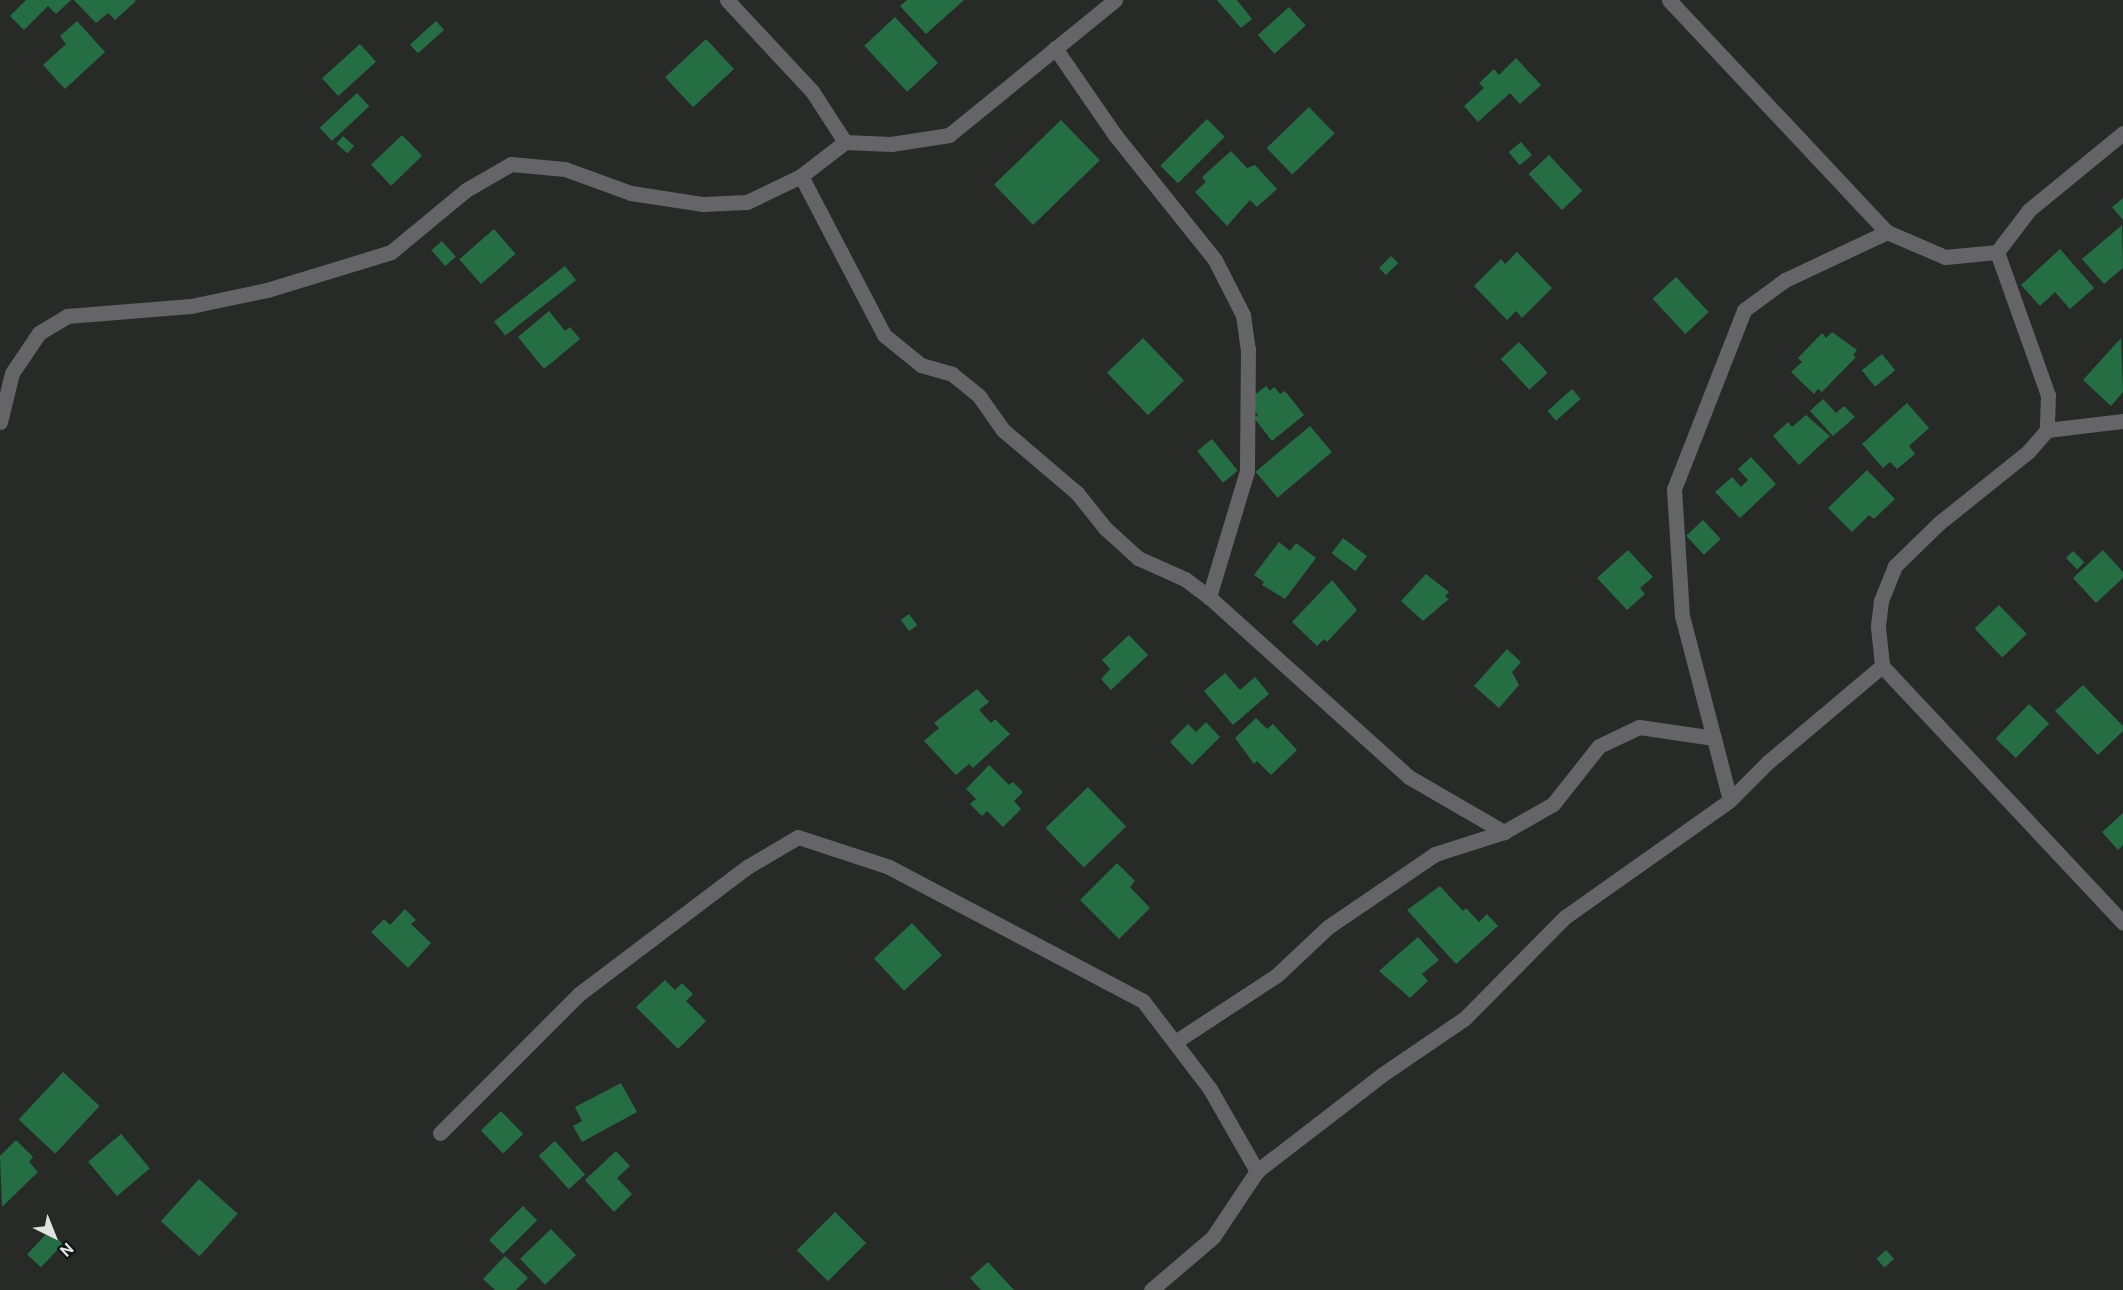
<!DOCTYPE html>
<html>
<head>
<meta charset="utf-8">
<style>
  body { margin:0 }
  #map { position:relative; width:2123px; height:1290px; overflow:hidden; background:#282a28; font-family:Roboto,sans-serif }
  div>[style] { position:absolute }
  [style*='--x'] { left:calc(var(--x)*1px); top:calc(var(--y)*1px); width:calc(var(--w)*1px); rotate:calc(var(--a)*1deg) }
  .building>* { inset:0; background:#256e44; transform-origin:0 0 }
  .street>* { height:15px; margin:-7.5px; padding:0 7.5px; transform-origin:7.5px; border-radius:7.5px; background:#656567 }
  span { translate:-50% -50%; white-space:nowrap; text-align:center; line-height:1.15; -webkit-text-stroke:4.5px #111212; paint-order:stroke }
  .north { position:absolute; left:24px; top:1206px; width:60px; height:60px; -webkit-text-stroke:4px #111212; paint-order:stroke; rotate:137deg; font-size:16px; font-weight:700; line-height:24px; text-align:center; color:#e1e2e1 }
  .north::after { content:''; display:block; margin:auto; width:21px; height:27px; background:#e1e2e1; clip-path:polygon(50% 0,100% 100%,50% 72%,0 100%) }
</style>
</head>
<body>
<div id="map">
  <div class="building">
    <i style="clip-path:polygon(26px 0,71px 0,56px 14px,48px 6px,24px 30px,10px 16px)"></i>
    <i style="clip-path:polygon(74px 0,134px 0,136px 1px,115px 20px,108px 13px,96px 23px)"></i>
    <i style="clip-path:polygon(907px 0,964px 0,926px 34px,900px 6px)"></i>
    <i style="clip-path:polygon(1217px 0,1237px 0,1252px 19px,1241px 28px)"></i>
    <i style="left:1289px;top:7px;width:25px;height:42px;rotate:48deg"></i>
    <i style="left:895px;top:17px;width:63px;height:42px;rotate:47deg"></i>
    <i style="clip-path:polygon(77px 21px,105px 52px,65px 89px,43px 65px,66px 44px,60px 36px)"></i>
    <i style="left:436px;top:21px;width:12px;height:35px;rotate:48deg"></i>
    <i style="left:706px;top:39px;width:41px;height:56px;rotate:47deg"></i>
    <i style="left:360px;top:44px;width:24px;height:51px;rotate:48deg"></i>
    <i style="clip-path:polygon(1516px 58px,1541px 85px,1520px 104px,1510px 93px,1478px 122px,1464px 106px,1484px 88px,1479px 83px,1494px 69px,1499px 75px)"></i>
    <i style="left:357px;top:93px;width:18px;height:51px;rotate:47deg"></i>
    <i style="left:1309px;top:107px;width:37px;height:59px;rotate:46deg"></i>
    <i style="left:1207px;top:119px;width:25px;height:66px;rotate:45deg"></i>
    <i style="left:1061px;top:120px;width:56px;height:93px;rotate:46deg"></i>
    <i style="left:402px;top:135px;width:29px;height:43px;rotate:46deg"></i>
    <i style="left:343px;top:136px;width:15px;height:10px;rotate:42deg"></i>
    <i style="left:1521px;top:142px;width:17px;height:16px;rotate:50deg"></i>
    <i style="clip-path:polygon(1231px 151px,1247px 168px,1255px 165px,1277px 189px,1257px 207px,1250px 200px,1227px 226px,1195px 192px,1206px 182px,1202px 177px)"></i>
    <i style="left:1549px;top:155px;width:49px;height:28px;rotate:47deg"></i>
    <i style="clip-path:polygon(2123px 198px,2123px 220px,2112px 207px)"></i>
    <i style="clip-path:polygon(2122px 225px,2123px 268px,2104px 284px,2082px 259px)"></i>
    <i style="left:494px;top:229px;width:33px;height:46px;rotate:49deg"></i>
    <i style="left:442px;top:241px;width:21px;height:14px;rotate:49deg"></i>
    <i style="clip-path:polygon(2060px 249px,2094px 288px,2070px 309px,2055px 292px,2040px 306px,2021px 285px)"></i>
    <i style="clip-path:polygon(1517px 252px,1552px 288px,1522px 318px,1516px 311px,1507px 320px,1474px 286px,1501px 259px,1505px 264px)"></i>
    <i style="left:1391px;top:256px;width:10px;height:17px;rotate:45deg"></i>
    <i style="left:565px;top:266px;width:18px;height:90px;rotate:52deg"></i>
    <i style="left:1676px;top:277px;width:48px;height:32px;rotate:47deg"></i>
    <i style="clip-path:polygon(549px 311px,565px 331px,570px 327px,580px 339px,544px 369px,518px 337px)"></i>
    <i style="clip-path:polygon(1832px 332px,1857px 350px,1853px 355px,1856px 357px,1822px 392px,1818px 389px,1814px 394px,1791px 372px,1802px 362px,1798px 358px,1822px 333px,1826px 338px)"></i>
    <i style="left:1143px;top:338px;width:59px;height:50px;rotate:46deg"></i>
    <i style="clip-path:polygon(2121px 338px,2123px 392px,2111px 406px,2083px 380px)"></i>
    <i style="left:1519px;top:342px;width:42px;height:25px;rotate:47deg"></i>
    <i style="left:1882px;top:354px;width:21px;height:26px;rotate:51deg"></i>
    <i style="clip-path:polygon(1266px 386px,1270px 391px,1274px 387px,1280px 394px,1285px 391px,1304px 415px,1272px 441px,1254px 418px,1258px 415px,1247px 401px)"></i>
    <i style="left:1572px;top:389px;width:13px;height:33px;rotate:48deg"></i>
    <i style="clip-path:polygon(1823px 399px,1836px 413px,1844px 406px,1855px 417px,1833px 436px,1810px 411px)"></i>
    <i style="clip-path:polygon(1907px 403px,1929px 428px,1909px 446px,1915px 454px,1897px 469px,1890px 462px,1883px 468px,1862px 444px)"></i>
    <i style="clip-path:polygon(1806px 415px,1830px 436px,1799px 465px,1773px 436px,1788px 422px,1792px 427px)"></i>
    <i style="left:1310px;top:426px;width:34px;height:71px;rotate:50deg"></i>
    <i style="left:1212px;top:439px;width:41px;height:19px;rotate:51deg"></i>
    <i style="clip-path:polygon(1751px 457px,1776px 484px,1740px 518px,1715px 492px,1732px 477px,1741px 487px,1748px 480px,1738px 469px)"></i>
    <i style="clip-path:polygon(1867px 470px,1895px 499px,1874px 519px,1869px 515px,1852px 532px,1828px 508px)"></i>
    <i style="left:1703px;top:520px;width:26px;height:23px;rotate:47deg"></i>
    <i style="left:1343px;top:538px;width:30px;height:19px;rotate:37deg"></i>
    <i style="clip-path:polygon(1279px 542px,1290px 551px,1296px 543px,1316px 558px,1285px 599px,1262px 585px,1264px 582px,1254px 575px)"></i>
    <i style="clip-path:polygon(1628px 550px,1653px 577px,1640px 588px,1645px 594px,1627px 610px,1597px 578px)"></i>
    <i style="clip-path:polygon(2103px 550px,2123px 572px,2123px 578px,2096px 603px,2073px 578px)"></i>
    <i style="left:2073px;top:551px;width:16px;height:10px;rotate:45deg"></i>
    <i style="clip-path:polygon(1426px 574px,1449px 592px,1445px 596px,1449px 599px,1423px 621px,1401px 601px)"></i>
    <i style="clip-path:polygon(1332px 580px,1357px 610px,1327px 642px,1324px 639px,1317px 646px,1292px 622px)"></i>
    <i style="left:1999px;top:605px;width:40px;height:34px;rotate:46deg"></i>
    <i style="left:909px;top:614px;width:14px;height:10px;rotate:54deg"></i>
    <i style="clip-path:polygon(1129px 635px,1148px 655px,1111px 690px,1101px 679px,1110px 669px,1102px 660px)"></i>
    <i style="clip-path:polygon(1507px 649px,1521px 662px,1512px 672px,1519px 685px,1499px 708px,1474px 686px)"></i>
    <i style="clip-path:polygon(1225px 673px,1240px 690px,1255px 677px,1269px 694px,1233px 725px,1204px 691px)"></i>
    <i style="clip-path:polygon(2083px 685px,2123px 726px,2123px 731px,2098px 755px,2055px 711px)"></i>
    <i style="clip-path:polygon(977px 689px,989px 702px,979px 710px,991px 723px,995px 719px,1010px 734px,973px 768px,969px 764px,956px 775px,924px 741px,939px 728px,934px 723px)"></i>
    <i style="left:2029px;top:704px;width:28px;height:48px;rotate:44deg"></i>
    <i style="clip-path:polygon(1256px 718px,1267px 729px,1273px 724px,1297px 750px,1271px 775px,1257px 761px,1254px 764px,1235px 738px)"></i>
    <i style="clip-path:polygon(1206px 722px,1220px 737px,1192px 765px,1170px 742px,1188px 724px,1196px 732px)"></i>
    <i style="clip-path:polygon(989px 765px,1009px 785px,1013px 782px,1023px 792px,1014px 801px,1021px 809px,1003px 827px,987px 811px,982px 816px,970px 804px,976px 799px,966px 789px)"></i>
    <i style="left:1088px;top:787px;width:55px;height:59px;rotate:46deg"></i>
    <i style="clip-path:polygon(2123px 813px,2123px 845px,2118px 850px,2102px 832px)"></i>
    <i style="clip-path:polygon(1117px 863px,1135px 881px,1130px 887px,1150px 908px,1119px 939px,1080px 900px)"></i>
    <i style="clip-path:polygon(1440px 886px,1463px 911px,1466px 908px,1479px 922px,1487px 914px,1498px 926px,1456px 964px,1407px 910px)"></i>
    <i style="clip-path:polygon(405px 909px,416px 920px,411px 924px,431px 943px,408px 968px,371px 932px,384px 919px,390px 925px)"></i>
    <i style="left:912px;top:923px;width:44px;height:52px;rotate:47deg"></i>
    <i style="clip-path:polygon(1418px 937px,1439px 960px,1422px 974px,1428px 981px,1410px 998px,1379px 971px)"></i>
    <i style="clip-path:polygon(665px 980px,675px 990px,682px 983px,693px 994px,686px 1001px,706px 1021px,678px 1049px,636px 1007px)"></i>
    <i style="left:63px;top:1072px;width:50px;height:65px;rotate:43deg"></i>
    <i style="clip-path:polygon(621px 1083px,637px 1112px,582px 1142px,573px 1126px,582px 1121px,575px 1107px)"></i>
    <i style="left:501px;top:1111px;width:32px;height:28px;rotate:46deg"></i>
    <i style="left:121px;top:1134px;width:45px;height:43px;rotate:50deg"></i>
    <i style="clip-path:polygon(16px 1140px,33px 1157px,29px 1162px,38px 1172px,2px 1207px,0 1156px)"></i>
    <i style="left:555px;top:1141px;width:45px;height:22px;rotate:48deg"></i>
    <i style="clip-path:polygon(616px 1151px,630px 1166px,617px 1178px,632px 1194px,614px 1212px,585px 1180px)"></i>
    <i style="left:199px;top:1179px;width:52px;height:57px;rotate:42deg"></i>
    <i style="left:523px;top:1206px;width:20px;height:48px;rotate:45deg"></i>
    <i style="left:835px;top:1212px;width:44px;height:54px;rotate:45deg"></i>
    <i style="left:551px;top:1229px;width:36px;height:43px;rotate:46deg"></i>
    <i style="left:49px;top:1231px;width:19px;height:32px;rotate:43deg"></i>
    <i style="left:1886px;top:1250px;width:12px;height:13px;rotate:48deg"></i>
    <i style="clip-path:polygon(505px 1256px,528px 1278px,516px 1290px,495px 1290px,483px 1279px)"></i>
    <i style="clip-path:polygon(988px 1262px,1014px 1290px,981px 1290px,970px 1278px)"></i>
  </div>
  <div class="street">
    <i style="--x:727;--y:0;--w:125;--a:47"></i>
    <i style="--x:812;--y:91;--w:61;--a:57.1"></i>
    <i style="--x:1669;--y:0;--w:318;--a:46.8"></i>
    <i style="--x:1887;--y:232;--w:63;--a:23.3"></i>
    <i style="--x:1945;--y:257;--w:52;--a:-5.5"></i>
    <i style="--x:1055;--y:48;--w:106;--a:55.4"></i>
    <i style="--x:1115;--y:135;--w:160;--a:51.3"></i>
    <i style="--x:1215;--y:260;--w:62;--a:63"></i>
    <i style="--x:1243;--y:315;--w:34;--a:82"></i>
    <i style="--x:1248;--y:349;--w:122;--a:90.5"></i>
    <i style="--x:1247;--y:471;--w:132;--a:106.8"></i>
    <i style="--x:2123;--y:133;--w:122;--a:140.7"></i>
    <i style="--x:2029;--y:210;--w:53;--a:127.3"></i>
    <i style="--x:1997;--y:252;--w:152;--a:70.4"></i>
    <i style="--x:2048;--y:395;--w:35;--a:92"></i>
    <i style="--x:2047;--y:430;--w:28;--a:131"></i>
    <i style="--x:2029;--y:451;--w:115;--a:141.3"></i>
    <i style="--x:1939;--y:523;--w:62;--a:135.7"></i>
    <i style="--x:1895;--y:566;--w:38;--a:112"></i>
    <i style="--x:1881;--y:601;--w:26;--a:97"></i>
    <i style="--x:1878;--y:627;--w:39;--a:84"></i>
    <i style="--x:1882;--y:666;--w:352;--a:46.8"></i>
    <i style="--x:801;--y:176;--w:179;--a:62.4"></i>
    <i style="--x:884;--y:335;--w:48;--a:39"></i>
    <i style="--x:921;--y:365;--w:32;--a:16"></i>
    <i style="--x:952;--y:374;--w:35;--a:39"></i>
    <i style="--x:979;--y:396;--w:42;--a:54.8"></i>
    <i style="--x:1003;--y:430;--w:97;--a:40.4"></i>
    <i style="--x:1077;--y:493;--w:45;--a:51.3"></i>
    <i style="--x:1105;--y:528;--w:45;--a:42.3"></i>
    <i style="--x:1138;--y:558;--w:51;--a:24.1"></i>
    <i style="--x:1185;--y:579;--w:30;--a:37"></i>
    <i style="--x:1209;--y:597;--w:269;--a:42"></i>
    <i style="--x:1409;--y:777;--w:110;--a:30.1"></i>
    <i style="--x:0;--y:422;--w:50;--a:-76.2"></i>
    <i style="--x:12;--y:373;--w:48;--a:-56"></i>
    <i style="--x:39;--y:333;--w:33;--a:-31"></i>
    <i style="--x:67;--y:316;--w:124;--a:-4.6"></i>
    <i style="--x:191;--y:306;--w:78;--a:-11.9"></i>
    <i style="--x:267;--y:290;--w:130;--a:-17"></i>
    <i style="--x:391;--y:252;--w:97;--a:-39.6"></i>
    <i style="--x:466;--y:190;--w:52;--a:-30"></i>
    <i style="--x:511;--y:164;--w:54;--a:5.3"></i>
    <i style="--x:565;--y:169;--w:70;--a:20"></i>
    <i style="--x:631;--y:193;--w:73;--a:8.7"></i>
    <i style="--x:703;--y:204;--w:44;--a:-2.6"></i>
    <i style="--x:747;--y:202;--w:60;--a:-25.7"></i>
    <i style="--x:801;--y:176;--w:56;--a:-37.7"></i>
    <i style="--x:845;--y:142;--w:46;--a:2.5"></i>
    <i style="--x:891;--y:144;--w:59;--a:-8.8"></i>
    <i style="--x:949;--y:135;--w:214;--a:-39.1"></i>
    <i style="--x:2047;--y:430;--w:77;--a:-6.8"></i>
    <i style="--x:1730;--y:800;--w:190;--a:-104.6"></i>
    <i style="--x:1682;--y:616;--w:127;--a:-93.6"></i>
    <i style="--x:1674;--y:489;--w:192;--a:-68.6"></i>
    <i style="--x:1744;--y:310;--w:51;--a:-36.2"></i>
    <i style="--x:1785;--y:280;--w:113;--a:-25.2"></i>
    <i style="--x:1175;--y:1042;--w:122;--a:-33.3"></i>
    <i style="--x:1277;--y:975;--w:70;--a:-43.3"></i>
    <i style="--x:1328;--y:927;--w:130;--a:-34.3"></i>
    <i style="--x:1435;--y:854;--w:72;--a:-17.7"></i>
    <i style="--x:1504;--y:832;--w:56;--a:-29.7"></i>
    <i style="--x:1553;--y:804;--w:74;--a:-51.6"></i>
    <i style="--x:1599;--y:746;--w:44;--a:-25.4"></i>
    <i style="--x:1639;--y:727;--w:76;--a:8.3"></i>
    <i style="--x:440;--y:1133;--w:197;--a:-45"></i>
    <i style="--x:579;--y:994;--w:211;--a:-37.1"></i>
    <i style="--x:747;--y:867;--w:59;--a:-30.5"></i>
    <i style="--x:798;--y:837;--w:96;--a:18.2"></i>
    <i style="--x:889;--y:867;--w:287;--a:27.8"></i>
    <i style="--x:1143;--y:1001;--w:111;--a:52.7"></i>
    <i style="--x:1210;--y:1089;--w:95;--a:60.2"></i>
    <i style="--x:1151;--y:1290;--w:82;--a:-40.5"></i>
    <i style="--x:1213;--y:1237;--w:79;--a:-56.3"></i>
    <i style="--x:1257;--y:1171;--w:159;--a:-37.6"></i>
    <i style="--x:1383;--y:1074;--w:99;--a:-34.3"></i>
    <i style="--x:1465;--y:1018;--w:142;--a:-45.3"></i>
    <i style="--x:1565;--y:917;--w:202;--a:-35.3"></i>
    <i style="--x:1730;--y:800;--w:54;--a:-45"></i>
    <i style="--x:1768;--y:762;--w:149;--a:-40.1"></i>
  </div>
  <div class="north">N</div>
</div>
</body>
</html>
